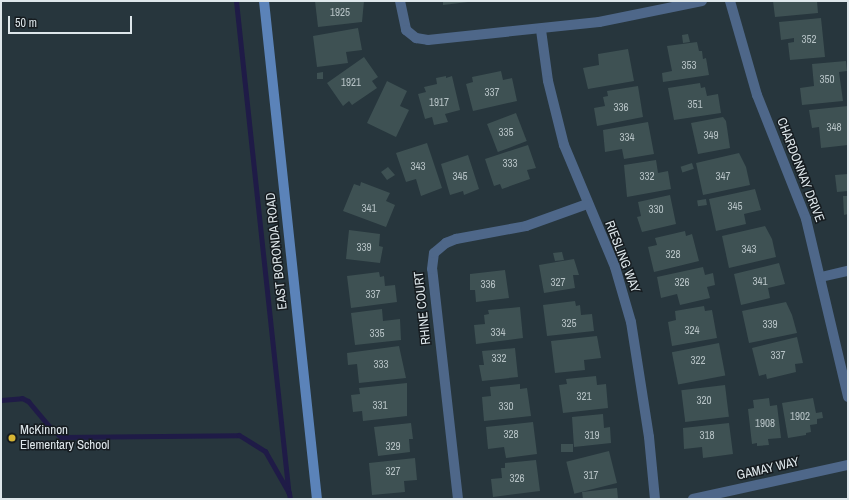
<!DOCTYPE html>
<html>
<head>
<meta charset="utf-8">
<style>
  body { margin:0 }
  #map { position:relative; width:849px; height:500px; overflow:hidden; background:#27363d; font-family:"Archivo Narrow",sans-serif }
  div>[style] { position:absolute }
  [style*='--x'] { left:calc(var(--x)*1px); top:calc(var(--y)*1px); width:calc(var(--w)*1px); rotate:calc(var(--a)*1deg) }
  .stream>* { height:5px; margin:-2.5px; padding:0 2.5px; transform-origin:2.5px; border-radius:2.5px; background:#1f1b47 }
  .building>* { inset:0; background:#3e5153; transform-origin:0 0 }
  .minor>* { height:10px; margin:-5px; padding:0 5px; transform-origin:5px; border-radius:5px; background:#4e6789 }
  .secondary>* { height:10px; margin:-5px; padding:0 5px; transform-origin:5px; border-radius:5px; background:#5b83b9 }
  .dots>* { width:11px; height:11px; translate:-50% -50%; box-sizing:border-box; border:2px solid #161c20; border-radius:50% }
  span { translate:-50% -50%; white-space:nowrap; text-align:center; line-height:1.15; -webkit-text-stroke:3px #161c20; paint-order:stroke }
  .number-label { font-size:11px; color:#b6c2c5 }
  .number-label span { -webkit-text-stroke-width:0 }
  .street-label { font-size:13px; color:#dee7eb }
  .poi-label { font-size:13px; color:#dee7eb }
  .left { translate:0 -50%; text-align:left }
  .frame { position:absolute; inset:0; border:2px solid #dee7eb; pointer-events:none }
  .scale { position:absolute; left:8px; top:16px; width:124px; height:18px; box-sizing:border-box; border:2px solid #dee7eb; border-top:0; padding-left:5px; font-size:12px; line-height:14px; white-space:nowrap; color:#dee7eb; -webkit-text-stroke:3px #161c20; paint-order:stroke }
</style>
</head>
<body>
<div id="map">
  <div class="stream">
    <i style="--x:236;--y:1;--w:495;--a:83.9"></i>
    <i style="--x:1;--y:400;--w:21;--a:-5"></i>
    <i style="--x:22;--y:398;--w:7;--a:27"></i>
    <i style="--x:28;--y:401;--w:34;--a:50"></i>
    <i style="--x:50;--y:427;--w:15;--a:42"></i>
    <i style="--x:61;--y:437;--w:178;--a:-0.6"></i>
    <i style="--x:239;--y:435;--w:31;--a:32"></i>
    <i style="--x:265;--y:451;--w:48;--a:60.3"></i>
    <i style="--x:289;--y:493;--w:6;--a:81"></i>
  </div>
  <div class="building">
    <i style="clip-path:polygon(315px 1px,364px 1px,362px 22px,318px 27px)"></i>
    <i style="clip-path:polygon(443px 1px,468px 1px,468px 2px,443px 5px)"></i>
    <i style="clip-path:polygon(773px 1px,817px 1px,818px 13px,775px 17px)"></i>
    <i style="clip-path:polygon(821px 18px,825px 57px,790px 60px,788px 43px,794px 42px,794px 38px,781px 40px,779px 22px)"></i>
    <i style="clip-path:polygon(358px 28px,362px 50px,346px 52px,348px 63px,317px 67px,313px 36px)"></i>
    <i style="clip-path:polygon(688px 34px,690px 42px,683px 43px,682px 35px)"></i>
    <i style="clip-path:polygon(697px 42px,699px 51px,702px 51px,703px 59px,706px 58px,709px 75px,663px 82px,662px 73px,672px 71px,667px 46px)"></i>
    <i style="clip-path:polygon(628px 49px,634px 81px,588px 89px,583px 68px,599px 65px,598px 54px)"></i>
    <i style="clip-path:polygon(364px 57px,378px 77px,372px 81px,377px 88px,352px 105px,349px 101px,343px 106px,327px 83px)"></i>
    <i style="clip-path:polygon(846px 61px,847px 71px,839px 72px,843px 101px,802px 105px,800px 88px,814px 86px,812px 64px)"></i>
    <i style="clip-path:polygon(501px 71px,503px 80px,512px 78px,517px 101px,473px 111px,466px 84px,473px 82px,472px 77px)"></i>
    <i style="clip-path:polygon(323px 72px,323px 79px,317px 79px,317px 73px)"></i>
    <i style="clip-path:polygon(446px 76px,446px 78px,452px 76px,460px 110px,445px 114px,448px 122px,434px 125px,432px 117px,425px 119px,418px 94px,426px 92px,424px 87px,437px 84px,436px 78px)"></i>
    <i style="clip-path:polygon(387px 81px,407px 91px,400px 106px,409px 110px,396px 137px,367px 123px)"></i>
    <i style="clip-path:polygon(700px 83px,701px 88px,705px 87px,707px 96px,718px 94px,721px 113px,674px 120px,668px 88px)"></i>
    <i style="clip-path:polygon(638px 86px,643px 117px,597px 126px,594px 108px,605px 106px,603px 97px,608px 96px,607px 91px)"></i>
    <i style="clip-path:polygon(848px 106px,848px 145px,821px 148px,819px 127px,812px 128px,809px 110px)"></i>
    <i style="left:516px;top:113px;width:30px;height:31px;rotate:69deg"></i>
    <i style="clip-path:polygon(723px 117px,726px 121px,730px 148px,698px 154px,691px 123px)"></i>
    <i style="clip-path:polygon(648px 122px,654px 154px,624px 159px,622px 149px,605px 152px,603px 130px)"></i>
    <i style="clip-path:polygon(427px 143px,442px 188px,421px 196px,416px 179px,406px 182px,396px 153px)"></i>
    <i style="clip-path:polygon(528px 145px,536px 168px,527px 170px,530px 179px,502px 189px,500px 184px,494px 186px,485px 159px)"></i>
    <i style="clip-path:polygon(739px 153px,746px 167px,750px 185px,703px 195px,696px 163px)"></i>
    <i style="clip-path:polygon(468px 155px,479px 189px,464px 195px,463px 191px,450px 195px,441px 164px)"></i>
    <i style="clip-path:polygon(656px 160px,658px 173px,668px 171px,671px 189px,627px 197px,624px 165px)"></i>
    <i style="left:692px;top:163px;width:6px;height:12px;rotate:72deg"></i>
    <i style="clip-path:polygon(388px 167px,395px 175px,387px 180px,381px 172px)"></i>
    <i style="clip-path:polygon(848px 174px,848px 191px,837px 192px,835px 175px)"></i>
    <i style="clip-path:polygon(361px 182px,390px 193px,386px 201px,395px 205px,386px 227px,343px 211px,354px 184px,360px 186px)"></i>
    <i style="clip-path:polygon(755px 189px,761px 210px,744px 214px,746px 224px,716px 231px,709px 199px)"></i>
    <i style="clip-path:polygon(670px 195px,676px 224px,642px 232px,637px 217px,641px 216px,638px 202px)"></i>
    <i style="clip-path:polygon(843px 196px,848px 196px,848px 214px,844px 215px)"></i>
    <i style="left:706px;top:199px;width:6px;height:9px;rotate:81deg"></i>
    <i style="clip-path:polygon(765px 226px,772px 239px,776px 257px,729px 268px,722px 236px)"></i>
    <i style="clip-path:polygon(349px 230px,380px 234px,379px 246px,383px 247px,380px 263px,346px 259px)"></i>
    <i style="clip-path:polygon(685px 231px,686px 236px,692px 234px,699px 261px,654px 272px,648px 247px,657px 245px,655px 238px)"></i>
    <i style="clip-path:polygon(562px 252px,564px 260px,555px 261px,553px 253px)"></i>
    <i style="clip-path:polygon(574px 259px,579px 275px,573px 275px,575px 288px,544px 293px,539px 265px)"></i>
    <i style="clip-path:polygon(779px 263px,785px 284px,768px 288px,770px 298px,741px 305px,734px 274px)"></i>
    <i style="clip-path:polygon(703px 267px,705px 275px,713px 273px,715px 285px,707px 287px,710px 298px,680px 305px,677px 294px,661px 298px,657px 277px)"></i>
    <i style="clip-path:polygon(505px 270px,509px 298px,476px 302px,475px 290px,470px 290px,470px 274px)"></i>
    <i style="clip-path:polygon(379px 272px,380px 277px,384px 276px,385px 286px,395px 285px,397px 302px,351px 308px,347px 276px)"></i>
    <i style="clip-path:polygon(575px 301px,576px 306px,580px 305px,581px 315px,592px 314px,594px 331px,547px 336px,543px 305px)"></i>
    <i style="clip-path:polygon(786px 302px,792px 315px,797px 333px,749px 343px,742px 311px)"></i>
    <i style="clip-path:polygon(704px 306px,705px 311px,712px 310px,717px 338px,672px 346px,668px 322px,676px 320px,675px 311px)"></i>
    <i style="clip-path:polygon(520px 307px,523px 338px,476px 344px,474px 325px,485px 324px,484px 315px,489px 314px,488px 310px)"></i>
    <i style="clip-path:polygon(382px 309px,383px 321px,400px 319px,401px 340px,355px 345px,351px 313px)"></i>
    <i style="clip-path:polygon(597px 336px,601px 358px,584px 360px,585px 370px,555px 373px,551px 341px)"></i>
    <i style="clip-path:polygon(797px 337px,803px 363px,795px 364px,796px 372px,767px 379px,766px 374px,759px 376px,752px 348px)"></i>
    <i style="left:719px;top:343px;width:33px;height:48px;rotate:79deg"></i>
    <i style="clip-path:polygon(399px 346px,406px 378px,359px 383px,357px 364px,348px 365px,347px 353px)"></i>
    <i style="clip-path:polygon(515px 348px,518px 377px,482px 381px,479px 365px,484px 365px,482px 351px)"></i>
    <i style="clip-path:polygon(596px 376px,597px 385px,606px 384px,608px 408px,563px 413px,559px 385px,567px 384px,566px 379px)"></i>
    <i style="clip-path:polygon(407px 383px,407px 416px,363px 421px,362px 411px,353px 412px,351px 395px,360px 394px,359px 388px)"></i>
    <i style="clip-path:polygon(520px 384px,520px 389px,527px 388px,531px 416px,484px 421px,482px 397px,491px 396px,490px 387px)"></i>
    <i style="left:725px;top:385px;width:32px;height:44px;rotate:83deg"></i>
    <i style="clip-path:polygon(769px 398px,770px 406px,777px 405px,781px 438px,768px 439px,769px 445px,757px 446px,757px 443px,752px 444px,748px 409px,754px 408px,753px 400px)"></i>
    <i style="clip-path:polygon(813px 398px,816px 413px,822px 412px,823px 418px,817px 419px,817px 424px,810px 425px,811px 432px,806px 433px,806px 435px,788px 438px,782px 403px)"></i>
    <i style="clip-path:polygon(603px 414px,604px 428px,610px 427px,611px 443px,574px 447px,572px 417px)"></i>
    <i style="clip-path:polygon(533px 422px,537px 454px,506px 458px,504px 447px,488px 449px,486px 427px)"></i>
    <i style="clip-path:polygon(411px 423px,413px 439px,409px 439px,410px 452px,378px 456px,374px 427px)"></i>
    <i style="clip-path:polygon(729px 423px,733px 454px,703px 458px,702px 447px,684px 449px,683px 428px)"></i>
    <i style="left:573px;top:444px;width:8px;height:12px;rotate:90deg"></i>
    <i style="left:609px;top:451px;width:33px;height:44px;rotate:76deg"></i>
    <i style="clip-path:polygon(415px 458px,417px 480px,404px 481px,405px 492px,372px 495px,369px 463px)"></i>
    <i style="clip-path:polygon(536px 460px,540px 491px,493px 497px,491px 479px,502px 478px,501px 468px,505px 468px,505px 463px)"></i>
    <i style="clip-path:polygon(617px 488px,618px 499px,583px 499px,582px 492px)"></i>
  </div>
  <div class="minor">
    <i style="--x:400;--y:1;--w:30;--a:78"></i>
    <i style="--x:406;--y:30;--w:13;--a:39"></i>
    <i style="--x:416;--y:38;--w:12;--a:9"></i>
    <i style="--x:428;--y:40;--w:172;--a:-6"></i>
    <i style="--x:599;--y:22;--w:105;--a:-11.5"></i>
    <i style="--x:730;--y:1;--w:98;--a:74"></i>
    <i style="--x:757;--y:95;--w:133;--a:68.4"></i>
    <i style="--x:806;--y:219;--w:183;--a:76.7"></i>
    <i style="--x:541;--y:30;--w:51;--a:82.2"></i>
    <i style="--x:548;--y:81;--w:66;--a:76"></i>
    <i style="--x:564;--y:145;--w:132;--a:67.3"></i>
    <i style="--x:615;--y:267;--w:57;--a:73.8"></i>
    <i style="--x:631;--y:322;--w:116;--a:81.1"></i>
    <i style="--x:649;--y:437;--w:62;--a:84.5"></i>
    <i style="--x:821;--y:277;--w:28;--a:-13"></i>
    <i style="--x:458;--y:499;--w:231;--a:-96.4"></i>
    <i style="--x:432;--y:269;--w:16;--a:-83"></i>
    <i style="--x:434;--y:253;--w:16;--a:-40"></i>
    <i style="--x:446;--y:243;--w:11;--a:-22"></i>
    <i style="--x:456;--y:239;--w:71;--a:-10.5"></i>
    <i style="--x:526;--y:226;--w:65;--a:-19.8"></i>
    <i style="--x:693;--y:499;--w:159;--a:-12.4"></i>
  </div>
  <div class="secondary">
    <i style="--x:264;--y:1;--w:501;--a:83.93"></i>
  </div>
  <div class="dots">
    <i style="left:12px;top:438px;background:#d6b534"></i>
  </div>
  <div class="number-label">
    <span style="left:340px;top:12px">1925</span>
    <span style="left:809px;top:39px">352</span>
    <span style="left:689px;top:65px">353</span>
    <span style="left:827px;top:79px">350</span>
    <span style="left:351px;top:82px">1921</span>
    <span style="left:492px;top:92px">337</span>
    <span style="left:439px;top:102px">1917</span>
    <span style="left:695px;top:104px">351</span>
    <span style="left:621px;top:107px">336</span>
    <span style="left:834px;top:127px">348</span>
    <span style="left:506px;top:132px">335</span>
    <span style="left:711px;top:135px">349</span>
    <span style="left:627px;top:137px">334</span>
    <span style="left:510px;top:163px">333</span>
    <span style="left:418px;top:166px">343</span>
    <span style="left:460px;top:176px">345</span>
    <span style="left:647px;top:176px">332</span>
    <span style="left:723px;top:176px">347</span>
    <span style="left:735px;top:206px">345</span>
    <span style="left:369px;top:208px">341</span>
    <span style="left:656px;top:209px">330</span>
    <span style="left:364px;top:247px">339</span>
    <span style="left:749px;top:249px">343</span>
    <span style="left:673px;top:254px">328</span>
    <span style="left:760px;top:281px">341</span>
    <span style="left:558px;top:282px">327</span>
    <span style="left:682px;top:282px">326</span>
    <span style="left:488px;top:284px">336</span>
    <span style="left:373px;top:294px">337</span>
    <span style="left:569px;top:323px">325</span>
    <span style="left:770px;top:324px">339</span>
    <span style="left:692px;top:330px">324</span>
    <span style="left:498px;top:332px">334</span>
    <span style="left:377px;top:333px">335</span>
    <span style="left:778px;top:355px">337</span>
    <span style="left:499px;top:358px">332</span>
    <span style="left:698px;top:360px">322</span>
    <span style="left:381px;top:364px">333</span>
    <span style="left:584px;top:396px">321</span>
    <span style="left:704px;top:400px">320</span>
    <span style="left:380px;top:405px">331</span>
    <span style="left:506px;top:406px">330</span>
    <span style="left:800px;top:416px">1902</span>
    <span style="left:765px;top:423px">1908</span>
    <span style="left:511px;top:434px">328</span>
    <span style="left:592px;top:435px">319</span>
    <span style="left:707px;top:435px">318</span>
    <span style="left:393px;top:446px">329</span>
    <span style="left:393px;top:471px">327</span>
    <span style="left:591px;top:475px">317</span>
    <span style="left:517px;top:478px">326</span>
  </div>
  <div class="street-label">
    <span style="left:800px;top:170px;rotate:69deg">CHARDONNAY DRIVE</span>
    <span style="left:277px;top:251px;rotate:-96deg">EAST BORONDA ROAD</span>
    <span style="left:622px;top:257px;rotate:69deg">RIESLING WAY</span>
    <span style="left:423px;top:308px;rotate:-96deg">RHINE COURT</span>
    <span style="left:768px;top:469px;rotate:-13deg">GAMAY WAY</span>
  </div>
  <div class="poi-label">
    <span class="left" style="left:20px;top:438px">McKinnon<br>Elementary School</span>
  </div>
  <div class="frame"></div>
  <div class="scale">50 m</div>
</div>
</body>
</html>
